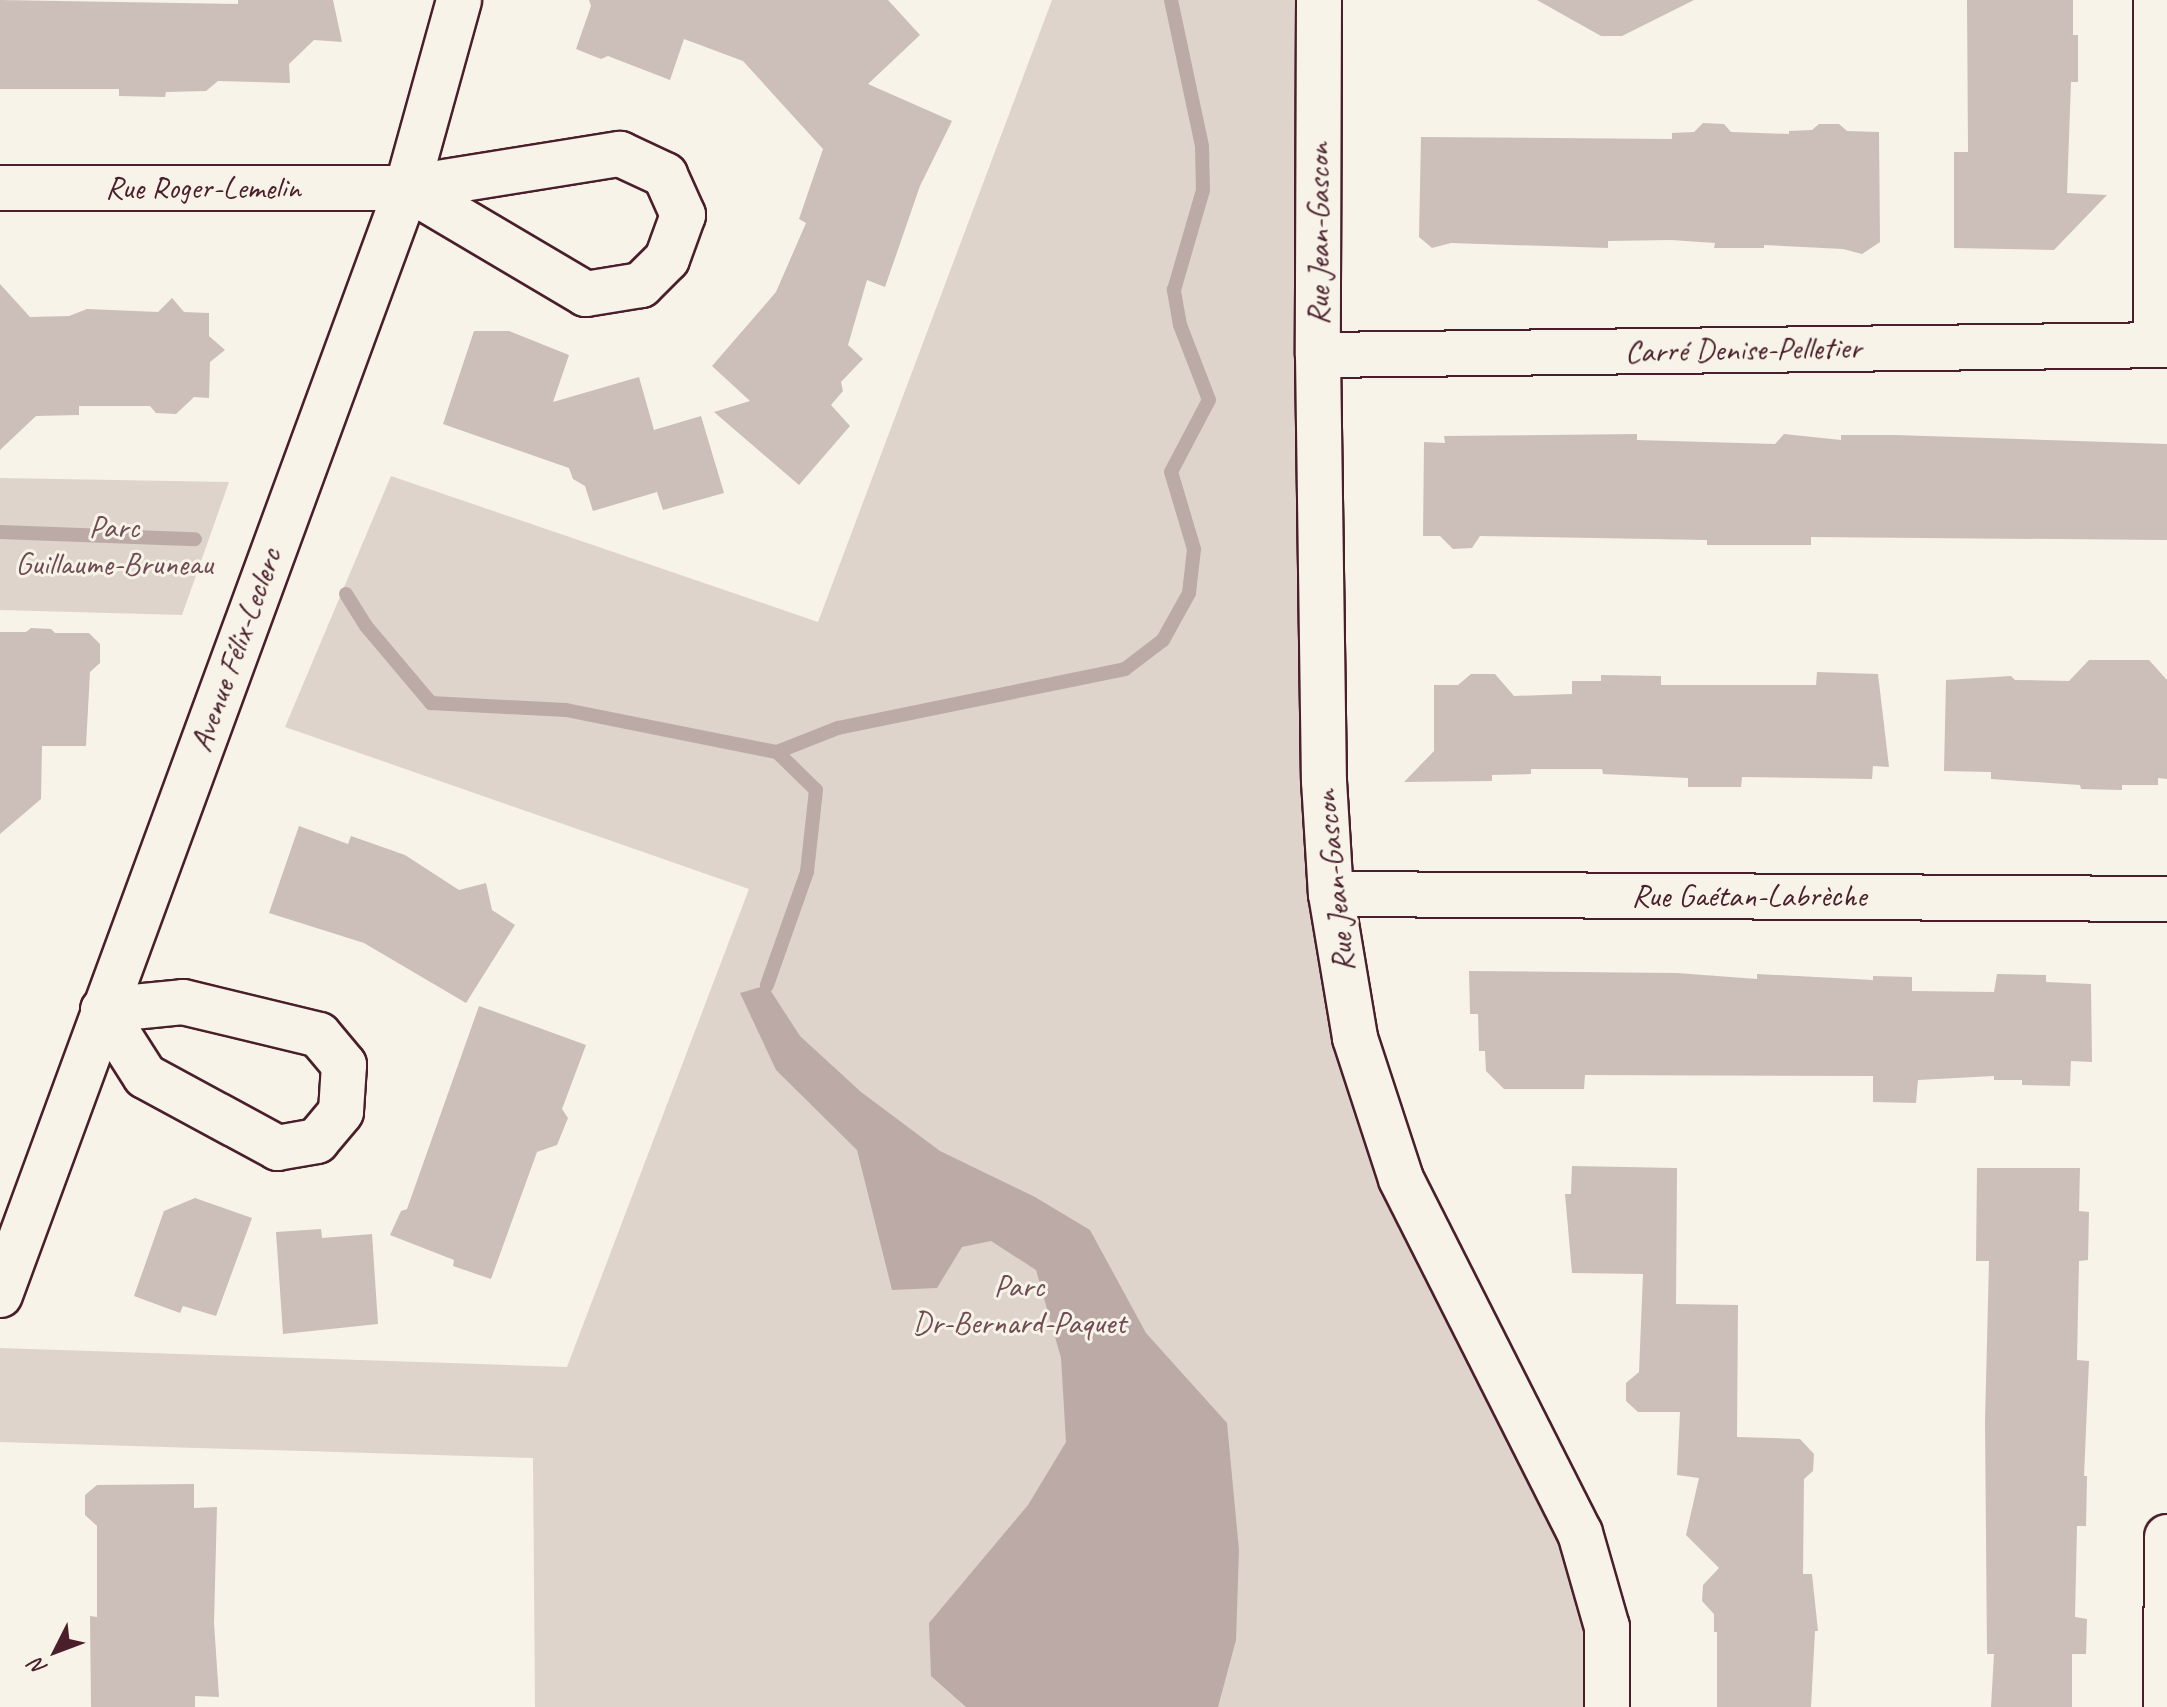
<!DOCTYPE html>
<html>
<head>
<meta charset="utf-8">
<style>
  body { margin:0 }
  #map { position:relative; width:2167px; height:1707px; overflow:hidden; background:#f7f3e8; font-family:Caveat,sans-serif }
  div>[style] { position:absolute }
  [style*='--x'] { left:calc(var(--x)*1px); top:calc(var(--y)*1px); width:calc(var(--w)*1px); rotate:calc(var(--a)*1deg) }
  .green>* { inset:0; background:#ded4cc }
  .water>* { inset:0; background:#bcaaa7 }
  .stream>* { height:14px; margin:-7px; padding:0 7px; transform-origin:7px; border-radius:7px; background:#bcaaa7 }
  .building>* { inset:0; background:#ccbfb9 }
  .roads { filter:drop-shadow(2px 0 #4a1f2b) drop-shadow(-2px 0 #4a1f2b) drop-shadow(0 2px #4a1f2b) drop-shadow(0 -2px #4a1f2b) }
  .minor>* { height:44px; margin:-22px; padding:0 22px; transform-origin:22px; border-radius:22px; background:#f7f3e8 }
  span { translate:-50% -50%; white-space:nowrap; text-align:center; line-height:1.15; -webkit-text-stroke:6px #f7f3e8; paint-order:stroke }
  .street-label { font-size:32px; color:#4a1f2b }
  .park-label { font-size:32px; color:#6f4c53 }
  .north { position:absolute; left:16px; top:1611px; width:80px; height:80px; -webkit-text-stroke:6px #f7f3e8; paint-order:stroke; rotate:228deg; font-size:22px; font-weight:700; line-height:32px; text-align:center; color:#4a1f2b }
  .north::after { content:''; display:block; margin:auto; width:28px; height:36px; background:#4a1f2b; clip-path:polygon(50% 0,100% 100%,50% 72%,0 100%) }
</style>
</head>
<body>
<div id="map">
  <div class="green">
    <i style="clip-path:polygon(1052px 0,1324px 0,1324px 781px,1355px 1038px,1580px 1533px,1607px 1707px,535px 1707px,533px 1458px,0 1442px,0 1348px,567px 1367px,749px 889px,285px 727px,391px 476px,818px 622px)"></i>
    <i style="clip-path:polygon(0 478px,229px 482px,182px 615px,0 610px)"></i>
  </div>
  <div class="water">
    <i style="clip-path:polygon(767px 985px,800px 1036px,861px 1092px,940px 1151px,1035px 1197px,1090px 1230px,1146px 1333px,1227px 1423px,1239px 1550px,1236px 1640px,1218px 1707px,966px 1707px,931px 1676px,929px 1623px,1028px 1505px,1066px 1442px,1061px 1358px,1036px 1270px,991px 1241px,962px 1247px,937px 1288px,892px 1290px,857px 1150px,776px 1070px,740px 993px)"></i>
  </div>
  <div class="stream">
    <i style="--x:0;--y:532;--w:195;--a:2.1"></i>
    <i style="--x:346;--y:594;--w:38;--a:58"></i>
    <i style="--x:366;--y:626;--w:101;--a:49.8"></i>
    <i style="--x:431;--y:703;--w:135;--a:3"></i>
    <i style="--x:566;--y:710;--w:215;--a:11.3"></i>
    <i style="--x:777;--y:752;--w:54;--a:44.3"></i>
    <i style="--x:816;--y:790;--w:82;--a:96.3"></i>
    <i style="--x:807;--y:872;--w:120;--a:109.5"></i>
    <i style="--x:777;--y:752;--w:66;--a:-21.5"></i>
    <i style="--x:838;--y:728;--w:293;--a:-11.6"></i>
    <i style="--x:1125;--y:669;--w:48;--a:-37.3"></i>
    <i style="--x:1163;--y:640;--w:54;--a:-61"></i>
    <i style="--x:1189;--y:593;--w:44;--a:-83.5"></i>
    <i style="--x:1194;--y:549;--w:80;--a:-106.6"></i>
    <i style="--x:1171;--y:472;--w:81;--a:-62.2"></i>
    <i style="--x:1209;--y:400;--w:80;--a:-111.1"></i>
    <i style="--x:1180;--y:325;--w:36;--a:-100"></i>
    <i style="--x:1174;--y:290;--w:104;--a:-73.8"></i>
    <i style="--x:1203;--y:190;--w:44;--a:-91.3"></i>
    <i style="--x:1202;--y:146;--w:149;--a:-102"></i>
  </div>
  <div class="building">
    <i style="clip-path:polygon(0 0,238px 4px,238px 0,333px 0,342px 42px,314px 40px,289px 64px,290px 83px,218px 81px,206px 91px,166px 92px,165px 97px,119px 96px,119px 89px,0 89px)"></i>
    <i style="clip-path:polygon(589px 0,888px 0,920px 35px,868px 84px,952px 121px,920px 186px,885px 287px,867px 280px,848px 345px,863px 359px,841px 382px,843px 391px,831px 405px,850px 426px,799px 485px,714px 412px,750px 401px,712px 366px,776px 292px,806px 223px,799px 219px,823px 149px,743px 61px,684px 39px,670px 80px,608px 56px,601px 59px,576px 49px,591px 6px)"></i>
    <i style="clip-path:polygon(1537px 0,1694px 0,1622px 36px,1601px 36px)"></i>
    <i style="clip-path:polygon(1967px 0,2073px 0,2073px 35px,2078px 35px,2078px 82px,2071px 82px,2067px 193px,2107px 195px,2054px 250px,1954px 248px,1954px 152px,1968px 152px)"></i>
    <i style="clip-path:polygon(1703px 123px,1724px 124px,1731px 132px,1789px 134px,1789px 131px,1812px 130px,1819px 124px,1839px 124px,1847px 131px,1879px 132px,1880px 242px,1862px 254px,1843px 249px,1764px 245px,1764px 248px,1714px 248px,1715px 243px,1671px 240px,1608px 241px,1608px 248px,1451px 243px,1432px 248px,1419px 237px,1421px 137px,1672px 139px,1672px 133px,1694px 132px)"></i>
    <i style="clip-path:polygon(0 284px,30px 317px,69px 316px,87px 309px,158px 312px,172px 298px,184px 312px,209px 313px,209px 336px,225px 350px,210px 362px,209px 398px,194px 397px,176px 414px,156px 413px,150px 406px,79px 406px,79px 415px,36px 416px,0 450px)"></i>
    <i style="clip-path:polygon(474px 331px,509px 331px,569px 355px,553px 402px,639px 377px,654px 430px,701px 416px,724px 493px,663px 510px,657px 492px,593px 511px,585px 486px,573px 479px,569px 468px,443px 424px)"></i>
    <i style="clip-path:polygon(1637px 434px,1637px 440px,1775px 444px,1784px 434px,1841px 440px,1841px 435px,1895px 435px,2167px 444px,2167px 540px,1811px 537px,1811px 545px,1707px 545px,1707px 540px,1480px 536px,1472px 548px,1453px 549px,1440px 536px,1423px 536px,1424px 442px,1445px 443px,1444px 436px)"></i>
    <i style="clip-path:polygon(31px 628px,51px 629px,55px 633px,89px 633px,100px 644px,100px 663px,90px 672px,86px 746px,42px 746px,41px 799px,0 834px,0 632px,26px 632px)"></i>
    <i style="clip-path:polygon(2089px 660px,2149px 660px,2167px 680px,2167px 779px,2158px 778px,2158px 785px,2122px 785px,2122px 790px,2081px 789px,2080px 785px,1991px 779px,1991px 772px,1944px 771px,1946px 680px,2011px 676px,2015px 680px,2069px 681px)"></i>
    <i style="clip-path:polygon(1817px 672px,1878px 674px,1889px 767px,1873px 766px,1872px 779px,1742px 777px,1741px 787px,1688px 787px,1688px 778px,1603px 774px,1602px 769px,1531px 769px,1531px 774px,1492px 775px,1492px 781px,1404px 782px,1434px 751px,1434px 685px,1458px 685px,1471px 674px,1495px 674px,1514px 696px,1572px 694px,1572px 681px,1601px 681px,1601px 675px,1661px 676px,1661px 685px,1816px 685px)"></i>
    <i style="clip-path:polygon(299px 826px,348px 844px,351px 836px,405px 855px,459px 890px,486px 883px,492px 910px,515px 925px,466px 1003px,364px 943px,269px 913px)"></i>
    <i style="clip-path:polygon(1469px 971px,1677px 973px,1757px 979px,1757px 974px,1873px 980px,1873px 976px,1912px 977px,1912px 991px,1994px 992px,1997px 974px,2046px 975px,2046px 982px,2091px 984px,2092px 1062px,2071px 1061px,2070px 1086px,2022px 1085px,2022px 1080px,1994px 1080px,1994px 1076px,1918px 1080px,1916px 1103px,1873px 1102px,1873px 1076px,1585px 1075px,1584px 1089px,1504px 1089px,1486px 1071px,1485px 1051px,1479px 1051px,1478px 1014px,1470px 1014px)"></i>
    <i style="clip-path:polygon(479px 1006px,586px 1045px,562px 1109px,568px 1118px,557px 1145px,537px 1152px,491px 1279px,453px 1266px,454px 1260px,390px 1235px,401px 1211px,407px 1209px)"></i>
    <i style="clip-path:polygon(1572px 1166px,1677px 1168px,1676px 1304px,1738px 1305px,1737px 1437px,1800px 1439px,1814px 1454px,1813px 1471px,1804px 1479px,1803px 1574px,1812px 1574px,1818px 1631px,1815px 1631px,1811px 1707px,1717px 1707px,1717px 1632px,1714px 1632px,1714px 1614px,1702px 1601px,1703px 1585px,1719px 1568px,1686px 1535px,1699px 1478px,1677px 1475px,1680px 1412px,1638px 1412px,1626px 1401px,1626px 1383px,1639px 1372px,1643px 1274px,1572px 1273px,1565px 1194px,1571px 1194px)"></i>
    <i style="clip-path:polygon(1977px 1168px,2080px 1168px,2079px 1211px,2089px 1212px,2088px 1260px,2079px 1261px,2077px 1360px,2089px 1361px,2084px 1476px,2087px 1476px,2086px 1526px,2077px 1526px,2075px 1617px,2087px 1619px,2086px 1654px,2072px 1654px,2072px 1707px,1991px 1707px,1994px 1654px,1987px 1654px,1985px 1422px,1989px 1261px,1976px 1261px)"></i>
    <i style="clip-path:polygon(195px 1198px,252px 1218px,216px 1316px,183px 1306px,180px 1313px,134px 1296px,164px 1211px)"></i>
    <i style="clip-path:polygon(321px 1229px,322px 1238px,372px 1234px,378px 1324px,283px 1334px,276px 1232px)"></i>
    <i style="clip-path:polygon(194px 1484px,194px 1508px,217px 1507px,214px 1623px,219px 1697px,195px 1696px,195px 1707px,91px 1707px,90px 1616px,97px 1617px,97px 1526px,85px 1515px,85px 1495px,97px 1485px)"></i>
  </div>
  <div class="roads">
    <div class="minor">
      <i style="--x:1319;--y:0;--w:355;--a:90.2"></i>
      <i style="--x:1318;--y:355;--w:426;--a:89.2"></i>
      <i style="--x:1324;--y:781;--w:113;--a:86.5"></i>
      <i style="--x:1331;--y:894;--w:146;--a:80.5"></i>
      <i style="--x:1355;--y:1038;--w:148;--a:71.9"></i>
      <i style="--x:1401;--y:1179;--w:397;--a:63.2"></i>
      <i style="--x:1580;--y:1533;--w:98;--a:74"></i>
      <i style="--x:1607;--y:1627;--w:80;--a:90"></i>
      <i style="--x:0;--y:188;--w:407;--a:0"></i>
      <i style="--x:407;--y:188;--w:216;--a:-9.1"></i>
      <i style="--x:620;--y:154;--w:50;--a:25"></i>
      <i style="--x:665;--y:175;--w:44;--a:65.8"></i>
      <i style="--x:683;--y:215;--w:47;--a:110"></i>
      <i style="--x:667;--y:259;--w:37;--a:135"></i>
      <i style="--x:641;--y:285;--w:56;--a:170.7"></i>
      <i style="--x:586;--y:294;--w:208;--a:-149.4"></i>
      <i style="--x:2156;--y:345;--w:345;--a:-90"></i>
      <i style="--x:1318;--y:355;--w:849;--a:-0.67"></i>
      <i style="--x:1331;--y:894;--w:836;--a:0.34"></i>
      <i style="--x:183;--y:1002;--w:140;--a:13.6"></i>
      <i style="--x:319;--y:1035;--w:39;--a:50"></i>
      <i style="--x:344;--y:1065;--w:47;--a:93.7"></i>
      <i style="--x:341;--y:1112;--w:38;--a:130"></i>
      <i style="--x:317;--y:1141;--w:40;--a:170"></i>
      <i style="--x:278;--y:1148;--w:151;--a:-151.6"></i>
      <i style="--x:145;--y:1076;--w:78;--a:-122.5"></i>
      <i style="--x:103;--y:1010;--w:80;--a:-5.7"></i>
      <i style="--x:0;--y:1295;--w:1179;--a:-69.81"></i>
      <i style="--x:407;--y:188;--w:195;--a:-74.5"></i>
      <i style="--x:2166;--y:1707;--w:170;--a:-89.7"></i>
    </div>
  </div>
  <div class="street-label">
    <span style="left:203px;top:188px">Rue Roger-Lemelin</span>
    <span style="left:1319px;top:234px;rotate:-90deg">Rue Jean-Gascon</span>
    <span style="left:1743px;top:350px;rotate:-1deg">Carré Denise-Pelletier</span>
    <span style="left:236px;top:650px;rotate:-70deg">Avenue Félix-Leclerc</span>
    <span style="left:1335px;top:881px;rotate:-96deg">Rue Jean-Gascon</span>
    <span style="left:1749px;top:896px">Rue Gaétan-Labrèche</span>
  </div>
  <div class="park-label">
    <span style="left:114px;top:546px">Parc<br>Guillaume-Bruneau</span>
    <span style="left:1019px;top:1305px">Parc<br>Dr-Bernard-Paquet</span>
  </div>
  <div class="north">N</div>
</div>
</body>
</html>
